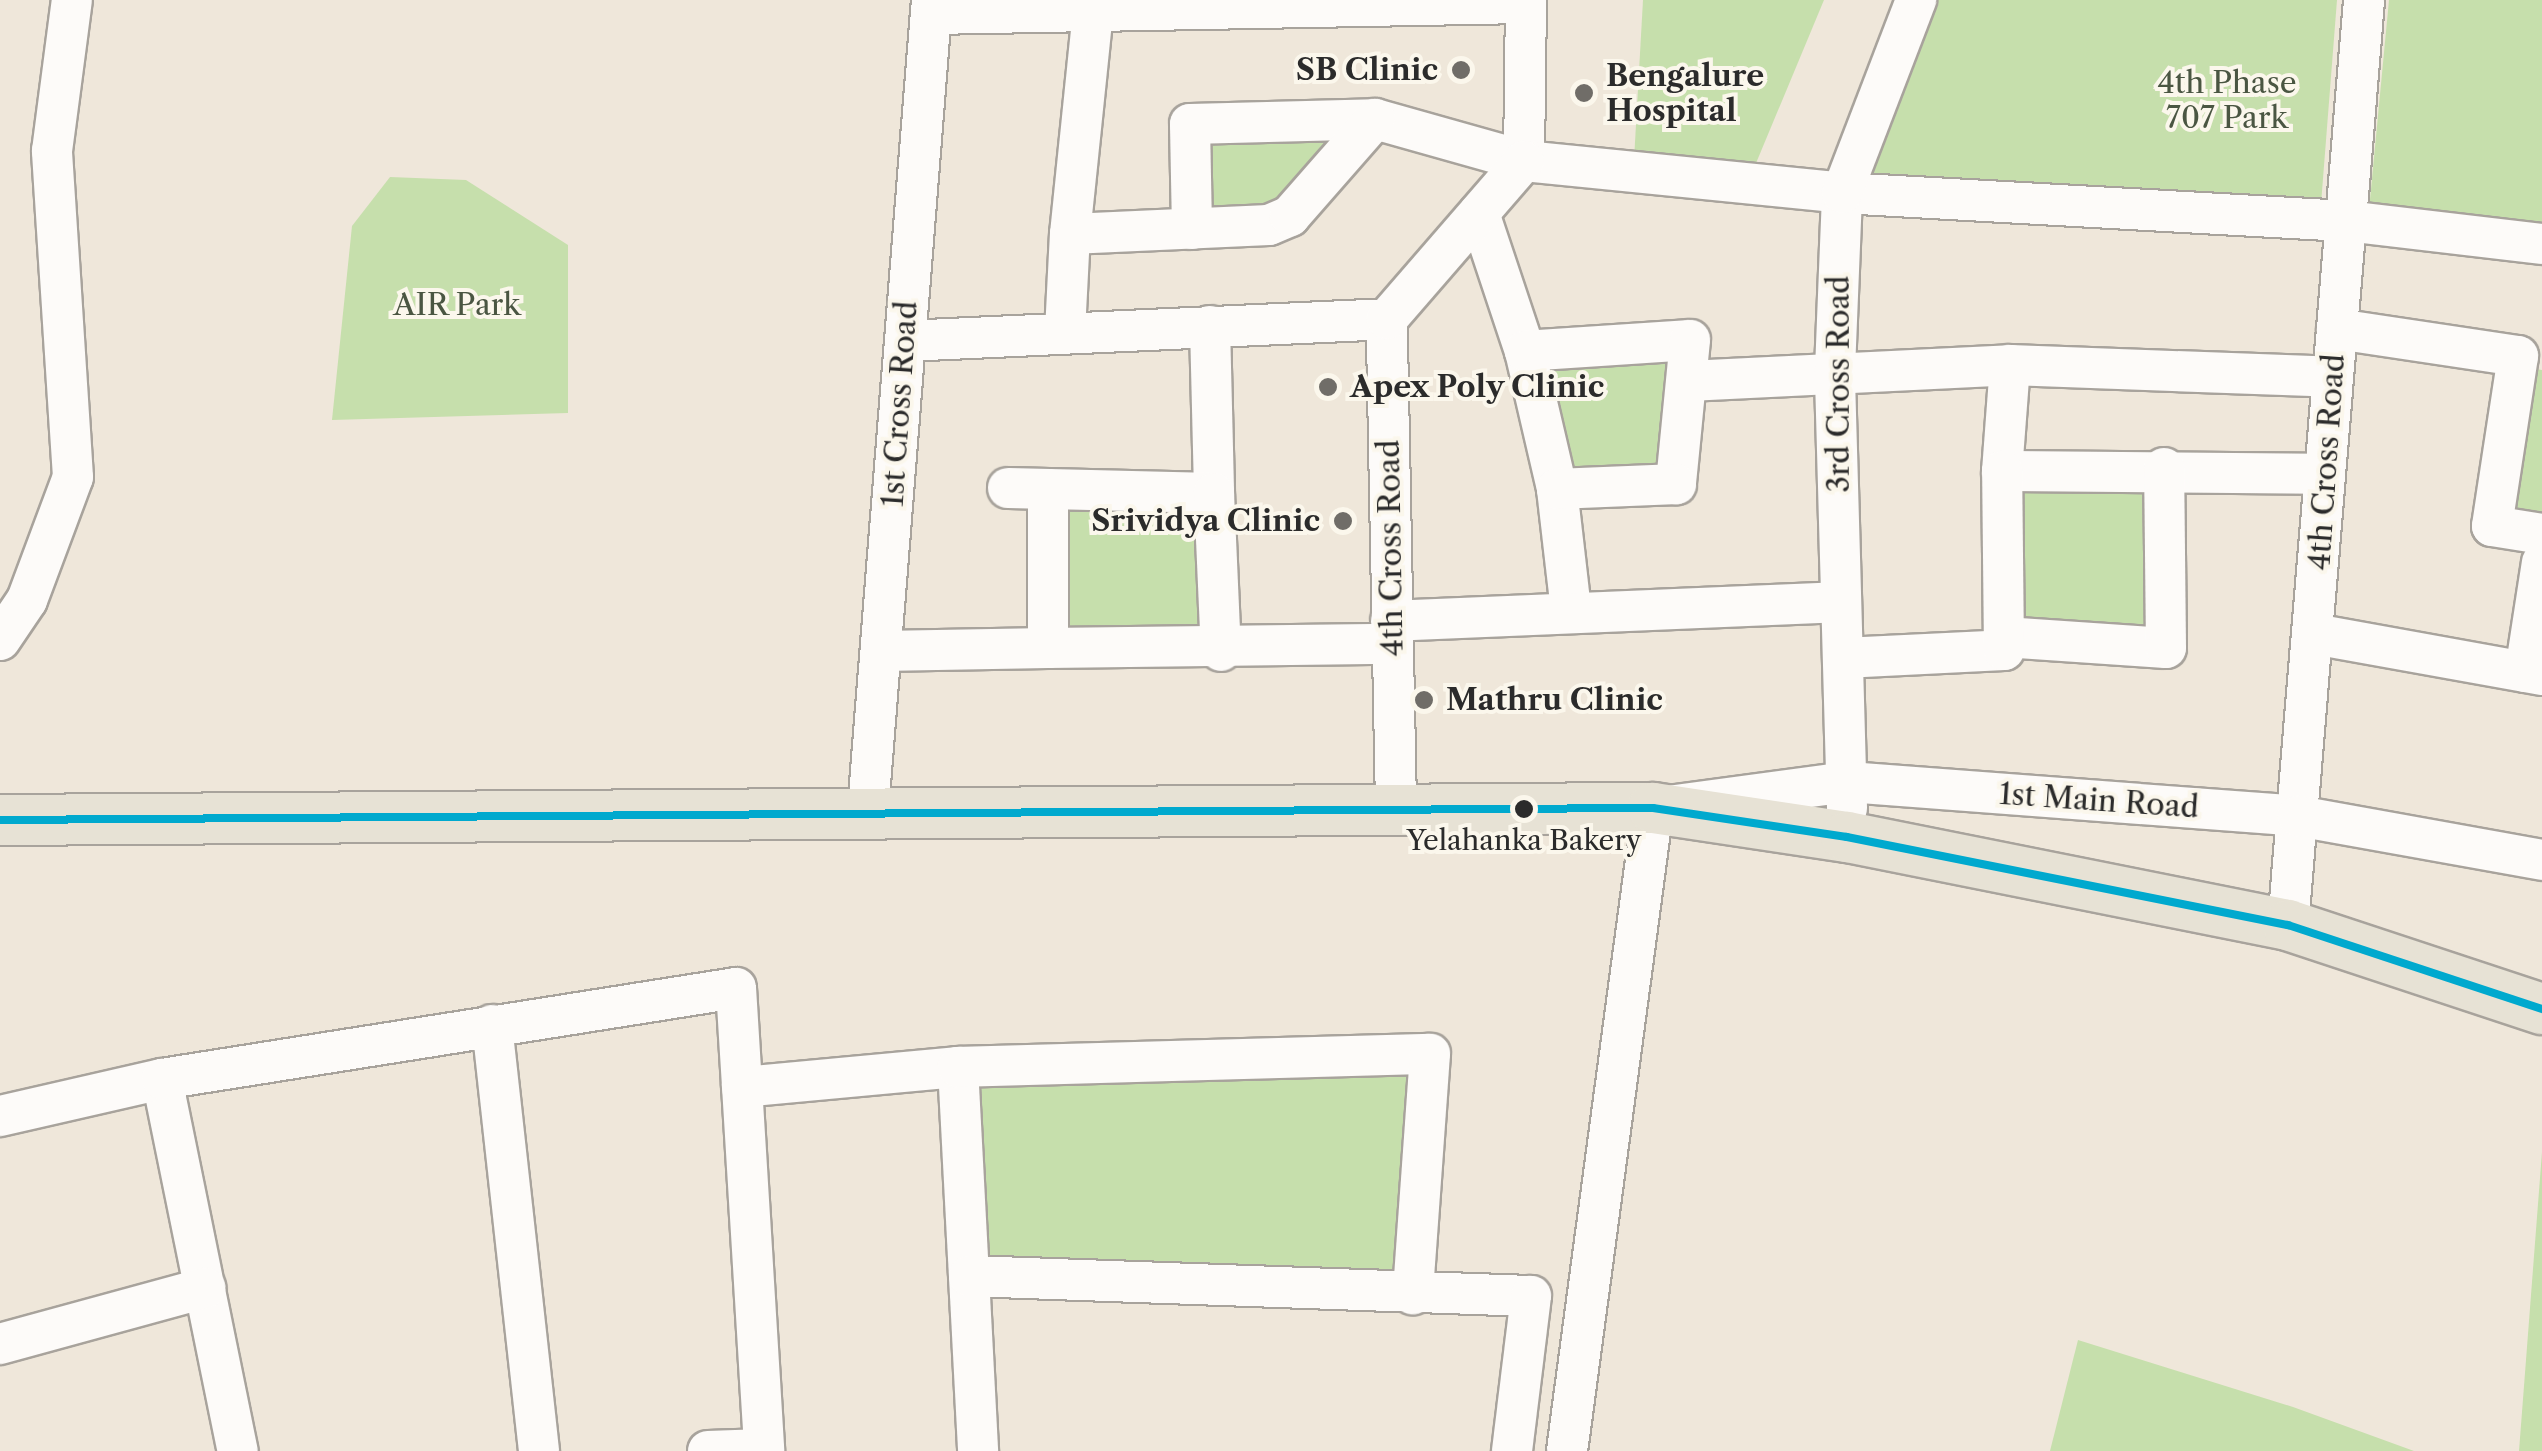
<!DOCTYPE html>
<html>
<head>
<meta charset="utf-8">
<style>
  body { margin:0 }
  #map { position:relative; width:2542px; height:1451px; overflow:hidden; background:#efe7da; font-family:"Libre Caslon Text",serif }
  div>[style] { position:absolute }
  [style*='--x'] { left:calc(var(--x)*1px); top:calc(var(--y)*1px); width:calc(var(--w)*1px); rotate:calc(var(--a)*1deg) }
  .green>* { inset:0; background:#c6dfac; transform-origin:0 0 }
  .roads { filter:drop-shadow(2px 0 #a8a39c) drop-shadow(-2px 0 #a8a39c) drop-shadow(0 2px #a8a39c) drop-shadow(0 -2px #a8a39c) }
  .minor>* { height:40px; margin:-20px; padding:0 20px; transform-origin:20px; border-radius:20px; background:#fdfbf9 }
  .major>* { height:50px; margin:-25px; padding:0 25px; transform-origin:25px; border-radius:25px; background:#e7e2d5 }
  .bus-1>* { height:8px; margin:-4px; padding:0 4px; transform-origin:4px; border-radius:4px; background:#00a9ce }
  .dots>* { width:28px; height:28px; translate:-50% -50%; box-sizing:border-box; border:5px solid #fbf7ec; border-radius:50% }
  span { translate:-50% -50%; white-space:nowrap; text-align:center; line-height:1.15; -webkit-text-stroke:8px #fbf7ec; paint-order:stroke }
  .bus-label { font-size:28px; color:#2b2b2b }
  .poi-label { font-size:30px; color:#2b2b2b; font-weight:700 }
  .right { translate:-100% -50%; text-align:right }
  .left { translate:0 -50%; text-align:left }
  .park-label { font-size:30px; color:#4a5642 }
  .street-label { font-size:30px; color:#2b2b2b }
</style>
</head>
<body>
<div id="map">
  <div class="green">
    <i style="clip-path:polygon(1643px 0,1824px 0,1754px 168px,1634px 160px)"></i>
    <i style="clip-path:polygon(1928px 0,2337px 0,2321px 204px,1859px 185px)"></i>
    <i style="clip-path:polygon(2389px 0,2542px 0,2542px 235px,2369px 210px)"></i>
    <i style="clip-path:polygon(1354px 127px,1286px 209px,1201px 220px,1200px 131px)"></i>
    <i style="clip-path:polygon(390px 177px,466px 180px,568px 245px,568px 413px,332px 420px,352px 226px)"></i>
    <i style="clip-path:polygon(1680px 354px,1669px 474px,1566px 479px,1544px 359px)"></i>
    <i style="clip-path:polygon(2524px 367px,2542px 370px,2542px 527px,2502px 521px)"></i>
    <i style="left:2155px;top:479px;width:162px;height:147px;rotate:91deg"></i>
    <i style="left:1053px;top:493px;width:157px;height:150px;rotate:2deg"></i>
    <i style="clip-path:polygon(1430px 1054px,1413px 1294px,969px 1276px,958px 1067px)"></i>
    <i style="clip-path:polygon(2542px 1152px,2542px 1451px,2519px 1451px)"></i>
    <i style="clip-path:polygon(2078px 1340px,2293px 1407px,2414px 1451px,2050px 1451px)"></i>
  </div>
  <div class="roads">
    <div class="minor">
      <i style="--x:931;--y:14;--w:595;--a:-1.06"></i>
      <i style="--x:1524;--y:161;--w:161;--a:-89.3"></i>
      <i style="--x:1479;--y:213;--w:145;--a:71.6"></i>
      <i style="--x:1525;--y:351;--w:142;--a:76.9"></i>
      <i style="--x:1557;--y:489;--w:122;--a:83.4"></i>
      <i style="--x:1192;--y:229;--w:105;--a:-91.1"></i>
      <i style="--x:1190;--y:124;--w:185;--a:-1.5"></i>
      <i style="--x:1375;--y:119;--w:155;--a:15.7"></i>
      <i style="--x:1524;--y:161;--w:320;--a:5.7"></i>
      <i style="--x:1842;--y:193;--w:505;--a:3.18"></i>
      <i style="--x:2346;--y:221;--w:197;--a:6.7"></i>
      <i style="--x:1070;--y:234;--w:224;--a:-84.1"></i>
      <i style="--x:1210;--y:326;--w:167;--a:88.6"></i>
      <i style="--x:2337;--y:329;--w:183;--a:8.5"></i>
      <i style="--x:2518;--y:356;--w:172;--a:98.7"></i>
      <i style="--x:2492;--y:526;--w:51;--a:9.1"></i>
      <i style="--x:1065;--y:332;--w:98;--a:-87.1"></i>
      <i style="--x:1070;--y:234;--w:199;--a:-2.6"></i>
      <i style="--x:1269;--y:225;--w:23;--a:-23"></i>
      <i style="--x:1290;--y:216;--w:129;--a:-48.8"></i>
      <i style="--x:905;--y:341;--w:483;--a:-2.6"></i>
      <i style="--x:1525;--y:351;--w:165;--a:-3.8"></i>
      <i style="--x:1690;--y:340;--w:145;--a:95.6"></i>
      <i style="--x:1676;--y:484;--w:119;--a:177.6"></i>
      <i style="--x:2010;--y:365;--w:106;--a:94.3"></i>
      <i style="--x:2002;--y:471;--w:323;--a:0.5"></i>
      <i style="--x:1688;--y:381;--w:322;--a:-2.8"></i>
      <i style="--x:2010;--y:365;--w:323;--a:2.1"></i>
      <i style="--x:1008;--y:488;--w:206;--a:1.4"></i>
      <i style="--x:1214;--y:493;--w:158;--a:87.5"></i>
      <i style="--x:1048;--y:489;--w:159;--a:90"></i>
      <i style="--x:1048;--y:648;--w:344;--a:-0.7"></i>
      <i style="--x:1391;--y:621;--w:450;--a:-2.4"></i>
      <i style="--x:2314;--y:634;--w:232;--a:10.2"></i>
      <i style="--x:2004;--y:637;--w:162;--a:3.9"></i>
      <i style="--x:2166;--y:648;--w:180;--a:-90.6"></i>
      <i style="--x:0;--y:640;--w:48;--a:-56"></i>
      <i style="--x:27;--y:600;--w:131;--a:-69.5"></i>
      <i style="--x:73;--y:477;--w:327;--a:-93.7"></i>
      <i style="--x:52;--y:151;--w:152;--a:-82.5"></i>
      <i style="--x:881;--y:651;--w:167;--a:-1"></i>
      <i style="--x:1843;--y:658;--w:161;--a:-2.8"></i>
      <i style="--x:2004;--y:650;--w:179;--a:-90.6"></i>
      <i style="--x:2525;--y:672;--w:111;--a:-81.2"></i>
      <i style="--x:1396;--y:806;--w:487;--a:-91.1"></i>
      <i style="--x:1387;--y:319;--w:209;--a:-49.1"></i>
      <i style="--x:1847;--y:808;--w:438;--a:-91.6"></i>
      <i style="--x:1835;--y:370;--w:177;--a:-87.7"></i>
      <i style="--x:1842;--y:193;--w:207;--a:-69"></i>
      <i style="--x:868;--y:809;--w:812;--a:-85.48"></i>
      <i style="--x:2288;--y:925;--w:928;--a:-85.3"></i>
      <i style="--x:492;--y:1025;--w:429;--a:83.7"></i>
      <i style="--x:958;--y:1067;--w:385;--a:87"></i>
      <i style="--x:162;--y:1079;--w:380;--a:78.5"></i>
      <i style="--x:742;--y:1087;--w:217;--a:-5.3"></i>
      <i style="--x:958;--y:1067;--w:472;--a:-1.6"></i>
      <i style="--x:1430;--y:1054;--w:241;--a:94.1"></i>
      <i style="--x:0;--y:1116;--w:166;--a:-12.9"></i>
      <i style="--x:162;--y:1079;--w:581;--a:-9.01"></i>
      <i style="--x:736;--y:988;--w:464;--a:86.5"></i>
      <i style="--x:969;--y:1276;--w:562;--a:2.04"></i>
      <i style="--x:1531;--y:1296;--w:156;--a:97"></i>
      <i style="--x:0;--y:1344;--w:213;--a:-15.3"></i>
      <i style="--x:708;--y:1451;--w:56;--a:-2"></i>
      <i style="--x:1567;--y:1451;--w:649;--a:-82.38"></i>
      <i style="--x:1653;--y:808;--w:197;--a:-7.6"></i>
      <i style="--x:1848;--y:782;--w:451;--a:4.3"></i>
      <i style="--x:2298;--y:816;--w:248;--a:10.2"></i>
    </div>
    <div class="major">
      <i style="--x:0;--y:820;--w:1653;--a:-0.42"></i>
      <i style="--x:1653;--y:808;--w:196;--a:8.5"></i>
      <i style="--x:1847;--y:837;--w:450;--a:11.3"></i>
      <i style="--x:2288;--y:925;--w:268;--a:18.3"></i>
    </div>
  </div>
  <div class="bus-1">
    <i style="--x:0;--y:820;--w:1653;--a:-0.42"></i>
    <i style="--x:1653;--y:808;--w:196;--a:8.5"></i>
    <i style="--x:1847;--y:837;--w:450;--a:11.3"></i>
    <i style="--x:2288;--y:925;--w:268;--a:18.3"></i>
  </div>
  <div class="dots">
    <i style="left:1461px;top:70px;background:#706d68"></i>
    <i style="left:1584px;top:93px;background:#706d68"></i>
    <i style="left:1328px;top:387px;background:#706d68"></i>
    <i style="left:1343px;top:521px;background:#706d68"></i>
    <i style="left:1424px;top:700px;background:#706d68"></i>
    <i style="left:1524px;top:809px;background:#2b2b2b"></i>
  </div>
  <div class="bus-label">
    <span style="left:1524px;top:840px">Yelahanka Bakery</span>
  </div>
  <div class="poi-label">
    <span class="right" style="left:1438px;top:70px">SB Clinic</span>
    <span class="left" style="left:1606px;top:93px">Bengalure<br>Hospital</span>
    <span class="left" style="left:1350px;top:387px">Apex Poly Clinic</span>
    <span class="right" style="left:1320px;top:521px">Srividya Clinic</span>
    <span class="left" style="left:1446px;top:700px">Mathru Clinic</span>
  </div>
  <div class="park-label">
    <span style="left:2227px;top:100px">4th Phase<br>707 Park</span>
    <span style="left:457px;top:305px">AIR Park</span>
  </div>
  <div class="street-label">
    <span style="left:1839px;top:384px;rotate:-90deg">3rd Cross Road</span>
    <span style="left:900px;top:404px;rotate:-86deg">1st Cross Road</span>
    <span style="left:2327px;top:462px;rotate:-86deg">4th Cross Road</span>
    <span style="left:1391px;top:548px;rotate:-91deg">4th Cross Road</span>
    <span style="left:2099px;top:801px;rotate:4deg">1st Main Road</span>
  </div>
</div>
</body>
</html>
